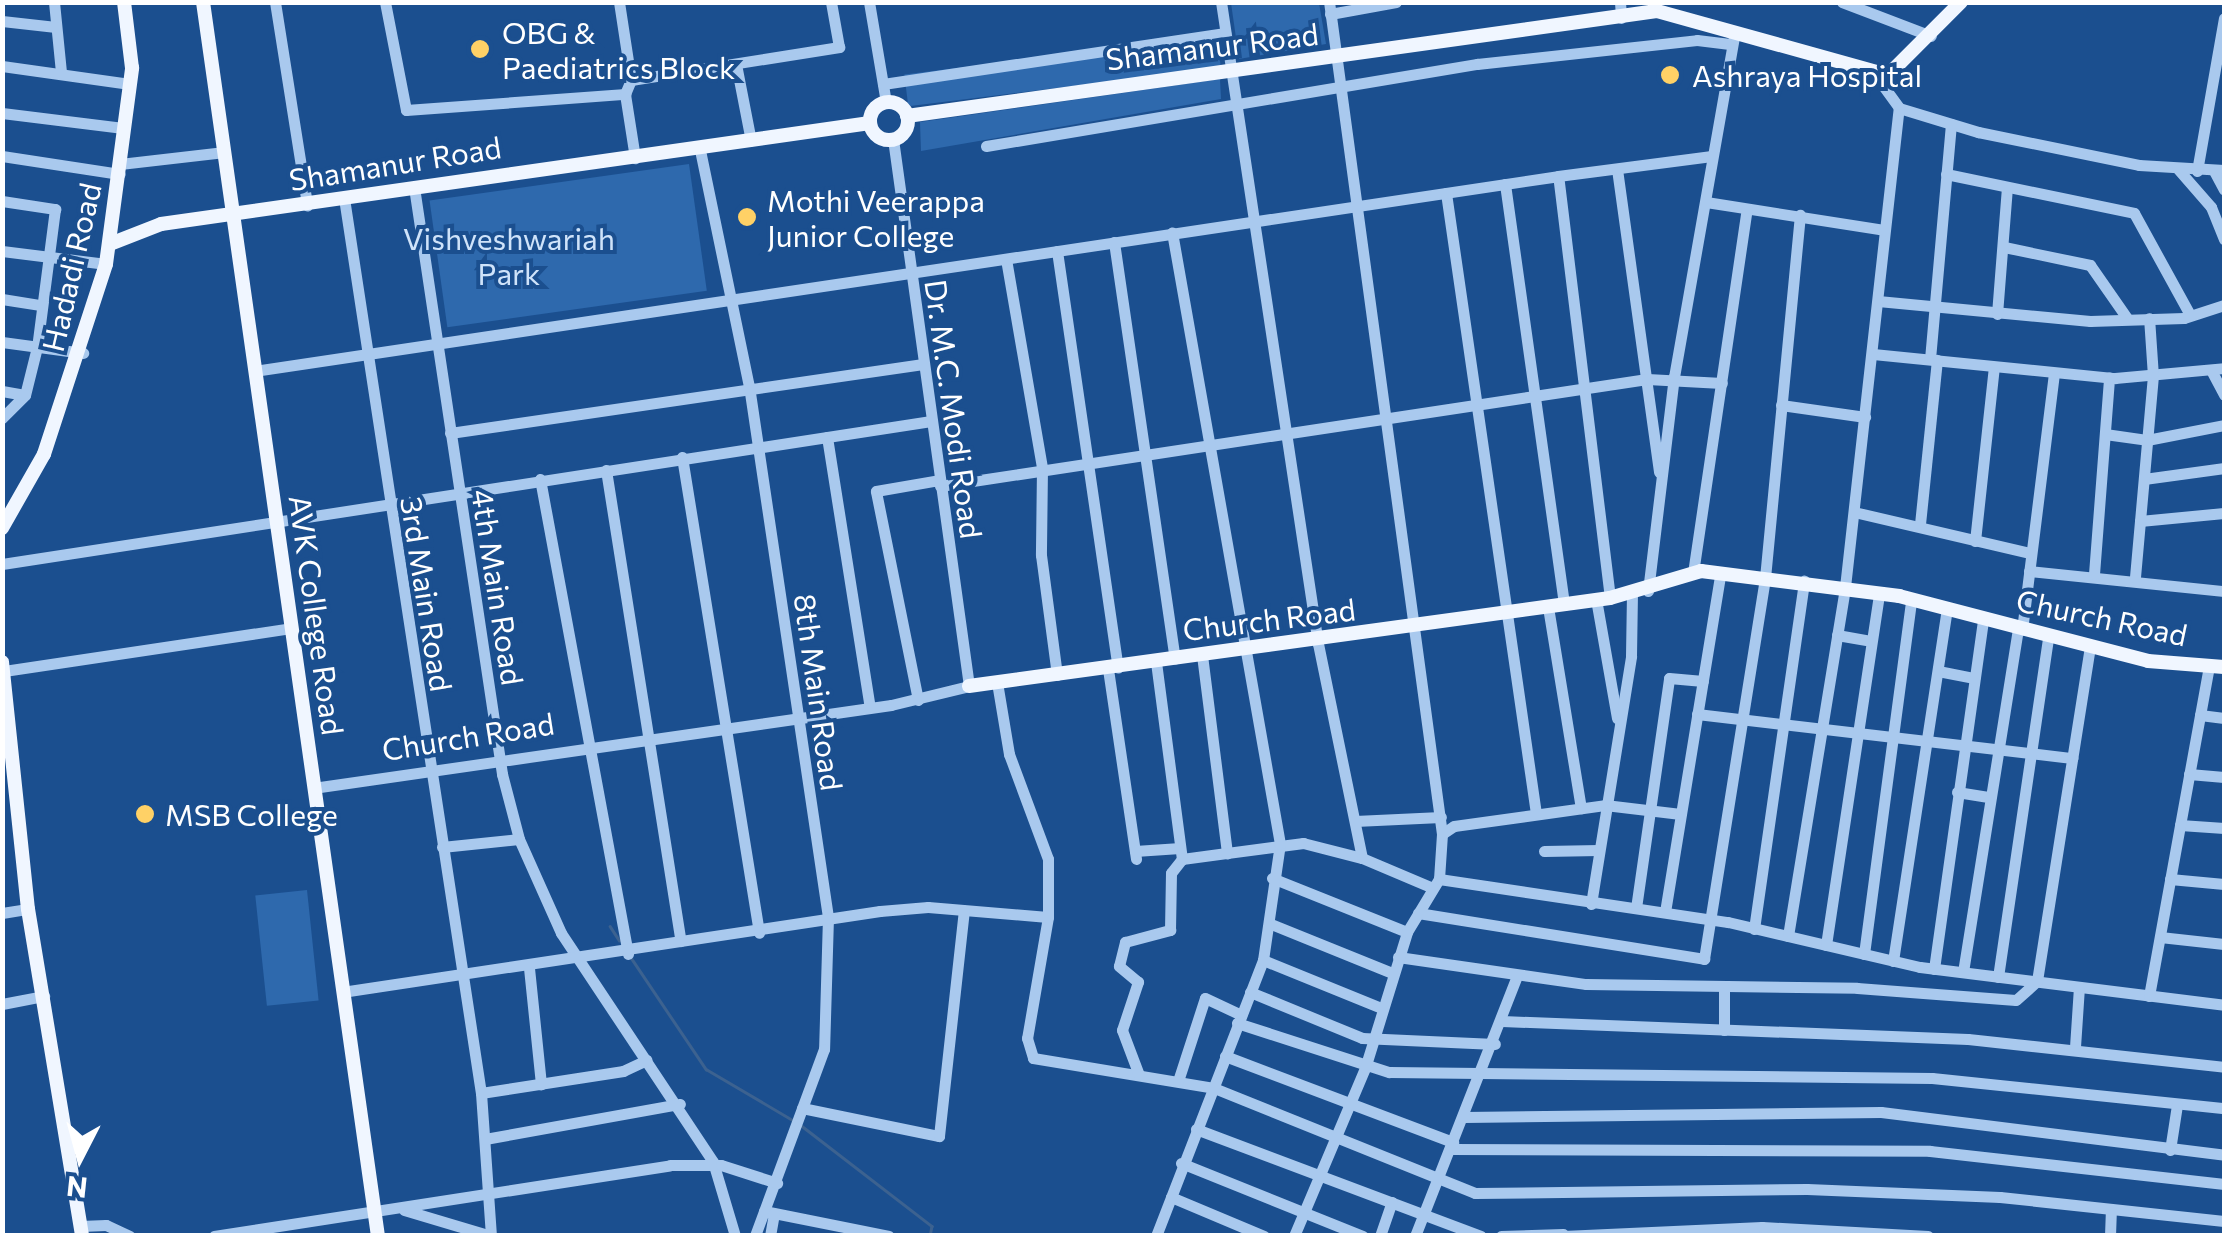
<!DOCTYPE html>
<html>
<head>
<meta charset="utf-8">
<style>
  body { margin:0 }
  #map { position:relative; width:2227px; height:1238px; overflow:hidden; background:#1b4f8f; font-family:Commissioner,sans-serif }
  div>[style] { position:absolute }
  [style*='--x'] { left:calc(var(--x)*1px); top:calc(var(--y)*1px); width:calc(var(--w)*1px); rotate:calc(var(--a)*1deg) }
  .green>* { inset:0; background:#2e69ad; transform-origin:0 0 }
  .stream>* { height:2.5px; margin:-1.25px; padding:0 1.25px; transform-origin:1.25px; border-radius:1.25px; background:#3c6290 }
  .minor>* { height:11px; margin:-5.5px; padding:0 5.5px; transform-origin:5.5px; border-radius:5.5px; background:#a9c9ee }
  .major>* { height:14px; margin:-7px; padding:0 7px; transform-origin:7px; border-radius:7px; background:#f0f6ff }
  .major>.ring { margin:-7px; padding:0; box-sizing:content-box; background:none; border:14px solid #f0f6ff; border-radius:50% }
  .dots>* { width:28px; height:28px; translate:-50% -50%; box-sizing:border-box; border:5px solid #1b4f8f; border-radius:50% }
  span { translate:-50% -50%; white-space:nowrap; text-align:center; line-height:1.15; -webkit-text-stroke:8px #1b4f8f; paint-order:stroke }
  .poi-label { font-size:30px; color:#fff }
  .left { translate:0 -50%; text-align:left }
  .street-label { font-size:30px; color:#fff }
  .park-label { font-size:30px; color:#cfe3fa }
  .frame { position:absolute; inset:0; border:5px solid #fff; pointer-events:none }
  .north { position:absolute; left:30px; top:1108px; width:100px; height:100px; -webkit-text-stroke:8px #1b4f8f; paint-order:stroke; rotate:186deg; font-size:28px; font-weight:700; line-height:40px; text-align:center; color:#fff }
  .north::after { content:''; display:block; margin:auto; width:35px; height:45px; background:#fff; clip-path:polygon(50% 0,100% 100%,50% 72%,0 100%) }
</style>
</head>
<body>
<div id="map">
  <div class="green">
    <i style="clip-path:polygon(1231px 3px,1319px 3px,1326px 44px,1239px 59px)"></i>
    <i style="left:1217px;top:36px;width:32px;height:315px;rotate:83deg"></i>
    <i style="clip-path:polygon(1220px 79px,1221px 99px,921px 151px,920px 122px)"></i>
    <i style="left:689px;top:164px;width:128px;height:262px;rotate:82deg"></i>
    <i style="left:307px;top:890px;width:111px;height:52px;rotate:84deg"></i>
  </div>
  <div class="stream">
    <i style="--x:610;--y:926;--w:17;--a:57"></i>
    <i style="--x:632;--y:959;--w:133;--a:56.1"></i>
    <i style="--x:706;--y:1069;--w:99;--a:30.5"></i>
    <i style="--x:802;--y:1126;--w:164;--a:37.6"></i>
    <i style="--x:932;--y:1226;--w:10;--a:101"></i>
  </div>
  <div class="minor">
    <i style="--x:54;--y:2;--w:70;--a:84.3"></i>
    <i style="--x:275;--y:2;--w:206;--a:81"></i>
    <i style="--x:385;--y:2;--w:110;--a:79"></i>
    <i style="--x:406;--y:110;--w:220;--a:-4.2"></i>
    <i style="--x:625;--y:94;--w:65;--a:81.1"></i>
    <i style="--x:619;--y:2;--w:79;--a:81.3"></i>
    <i style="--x:869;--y:2;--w:101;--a:80.4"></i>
    <i style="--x:1620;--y:2;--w:16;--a:86"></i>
    <i style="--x:1842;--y:2;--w:95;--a:20.9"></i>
    <i style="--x:1330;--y:14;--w:67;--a:-10.3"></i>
    <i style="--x:2;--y:21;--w:54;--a:6.3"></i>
    <i style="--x:736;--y:64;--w:78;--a:79"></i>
    <i style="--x:2;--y:66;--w:129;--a:8"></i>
    <i style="--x:1876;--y:76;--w:39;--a:54"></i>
    <i style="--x:1899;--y:108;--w:83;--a:16.9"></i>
    <i style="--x:1978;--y:132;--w:164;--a:11.6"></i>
    <i style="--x:2139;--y:165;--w:85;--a:3.4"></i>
    <i style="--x:883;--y:84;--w:346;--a:-8.5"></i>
    <i style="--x:625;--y:94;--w:15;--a:-67"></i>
    <i style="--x:631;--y:80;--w:211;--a:-9"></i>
    <i style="--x:839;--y:47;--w:46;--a:-100.1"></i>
    <i style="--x:2;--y:113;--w:122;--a:7.1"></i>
    <i style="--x:986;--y:146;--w:498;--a:-9.5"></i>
    <i style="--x:1477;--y:64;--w:221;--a:-6.2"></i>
    <i style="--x:1697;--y:40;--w:35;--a:7"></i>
    <i style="--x:700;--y:150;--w:241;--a:78.3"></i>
    <i style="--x:749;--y:386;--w:537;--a:81.54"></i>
    <i style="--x:828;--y:917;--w:132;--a:91.7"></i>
    <i style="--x:824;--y:1049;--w:199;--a:110.3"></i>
    <i style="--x:2;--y:156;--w:119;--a:8.7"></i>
    <i style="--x:120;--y:164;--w:105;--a:-6.6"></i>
    <i style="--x:2177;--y:168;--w:52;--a:48.9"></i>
    <i style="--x:2211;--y:207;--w:35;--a:68"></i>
    <i style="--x:1617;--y:169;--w:306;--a:82.1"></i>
    <i style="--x:2197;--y:171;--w:155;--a:-80"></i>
    <i style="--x:2214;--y:171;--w:21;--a:62"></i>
    <i style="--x:1946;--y:174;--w:192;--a:11.7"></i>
    <i style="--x:2134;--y:213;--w:116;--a:61.2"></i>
    <i style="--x:1505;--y:184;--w:425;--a:82"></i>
    <i style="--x:414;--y:187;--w:594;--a:81.47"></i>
    <i style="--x:502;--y:774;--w:67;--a:75.3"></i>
    <i style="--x:519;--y:839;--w:103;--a:65.9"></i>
    <i style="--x:561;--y:933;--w:275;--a:56.4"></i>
    <i style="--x:713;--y:1162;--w:77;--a:73.4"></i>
    <i style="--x:1446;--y:193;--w:627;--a:81.75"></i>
    <i style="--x:344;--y:198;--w:905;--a:81.3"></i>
    <i style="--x:481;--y:1093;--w:142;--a:86"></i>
    <i style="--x:2;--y:201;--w:54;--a:8.6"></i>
    <i style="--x:55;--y:209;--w:139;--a:97.4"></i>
    <i style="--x:37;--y:347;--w:49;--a:104"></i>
    <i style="--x:25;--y:395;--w:33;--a:135"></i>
    <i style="--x:1706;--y:202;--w:180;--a:8.9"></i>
    <i style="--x:1114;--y:242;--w:421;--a:81.7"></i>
    <i style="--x:2004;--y:247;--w:88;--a:11.8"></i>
    <i style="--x:2090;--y:265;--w:65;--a:55.1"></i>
    <i style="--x:2;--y:251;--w:105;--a:7.1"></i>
    <i style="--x:1057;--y:251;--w:421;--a:81.7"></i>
    <i style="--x:1006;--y:259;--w:211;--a:80.2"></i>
    <i style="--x:1042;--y:467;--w:88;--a:90.7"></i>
    <i style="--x:1041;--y:555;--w:121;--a:82.4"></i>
    <i style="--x:2;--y:299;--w:39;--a:9"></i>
    <i style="--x:1878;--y:301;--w:213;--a:5.4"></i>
    <i style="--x:2090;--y:321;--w:94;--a:-1.8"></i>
    <i style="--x:2184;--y:318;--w:42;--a:-18"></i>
    <i style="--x:1997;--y:314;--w:127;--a:-85.5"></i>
    <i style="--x:2;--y:342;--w:82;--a:7.7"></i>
    <i style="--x:1873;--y:354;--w:243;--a:5.7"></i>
    <i style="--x:2115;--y:378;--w:109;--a:-5.2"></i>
    <i style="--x:1930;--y:359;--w:236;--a:-84.9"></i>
    <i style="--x:254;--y:371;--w:1318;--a:-8.5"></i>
    <i style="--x:2212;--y:372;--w:26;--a:62"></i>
    <i style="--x:2;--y:391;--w:23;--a:10"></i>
    <i style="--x:1781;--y:405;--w:85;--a:8.1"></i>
    <i style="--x:450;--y:433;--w:478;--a:-8.3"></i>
    <i style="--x:2105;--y:434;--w:42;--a:8.1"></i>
    <i style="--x:2147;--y:440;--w:78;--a:-11"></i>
    <i style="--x:827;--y:437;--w:274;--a:81"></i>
    <i style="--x:682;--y:457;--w:482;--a:80.8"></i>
    <i style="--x:606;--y:470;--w:477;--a:81"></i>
    <i style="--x:540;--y:479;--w:483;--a:79.5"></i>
    <i style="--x:2144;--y:479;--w:81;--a:-7.8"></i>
    <i style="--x:940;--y:486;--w:715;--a:-8.61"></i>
    <i style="--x:1647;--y:379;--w:75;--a:3.1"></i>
    <i style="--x:1854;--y:512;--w:181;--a:13.1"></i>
    <i style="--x:2140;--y:521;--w:84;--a:-5.4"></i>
    <i style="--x:1920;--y:524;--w:165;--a:-84.1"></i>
    <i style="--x:1975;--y:541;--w:175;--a:-83.8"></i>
    <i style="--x:2;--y:564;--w:940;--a:-8.75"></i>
    <i style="--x:2029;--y:571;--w:196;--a:5.9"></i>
    <i style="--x:1693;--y:573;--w:368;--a:-81.6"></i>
    <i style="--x:2094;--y:574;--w:197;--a:-85.6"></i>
    <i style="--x:2135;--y:577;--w:202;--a:-84.9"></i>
    <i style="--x:2153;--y:376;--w:58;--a:-93.9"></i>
    <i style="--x:1648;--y:591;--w:216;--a:-83.1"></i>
    <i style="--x:1674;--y:377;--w:345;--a:-80"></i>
    <i style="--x:1610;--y:598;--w:425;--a:-97"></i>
    <i style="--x:1558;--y:176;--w:155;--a:-7.4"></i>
    <i style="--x:1596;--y:599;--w:121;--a:80"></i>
    <i style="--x:1548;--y:607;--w:204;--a:80.7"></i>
    <i style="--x:2022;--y:630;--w:259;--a:-82.9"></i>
    <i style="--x:1837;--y:635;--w:34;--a:10"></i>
    <i style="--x:1202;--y:655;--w:200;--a:82.8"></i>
    <i style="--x:1227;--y:853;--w:77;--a:-7.5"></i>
    <i style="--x:1303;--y:843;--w:61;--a:14.3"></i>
    <i style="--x:1362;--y:858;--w:218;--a:-101.6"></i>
    <i style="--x:1318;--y:644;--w:649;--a:-98.59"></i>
    <i style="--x:1156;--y:662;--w:199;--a:82.5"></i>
    <i style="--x:1182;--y:859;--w:45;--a:-7.6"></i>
    <i style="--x:1108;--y:669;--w:192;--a:81.6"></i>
    <i style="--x:4;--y:671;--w:290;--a:-8.5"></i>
    <i style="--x:1938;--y:671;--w:37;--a:11"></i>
    <i style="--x:918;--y:700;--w:213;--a:-101.4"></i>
    <i style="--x:876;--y:491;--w:65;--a:-9.8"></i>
    <i style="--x:1697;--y:714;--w:378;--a:6.7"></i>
    <i style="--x:2200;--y:715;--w:24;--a:7"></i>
    <i style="--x:2189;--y:774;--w:35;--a:5"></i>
    <i style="--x:313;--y:788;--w:584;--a:-8.17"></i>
    <i style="--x:891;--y:705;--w:80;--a:-13.7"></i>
    <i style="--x:969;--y:686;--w:552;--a:-97.91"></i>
    <i style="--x:1957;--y:792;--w:30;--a:9"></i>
    <i style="--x:1355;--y:821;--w:86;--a:-2.7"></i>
    <i style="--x:2180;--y:825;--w:44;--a:3.9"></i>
    <i style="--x:1442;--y:834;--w:14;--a:-34"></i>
    <i style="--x:1454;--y:826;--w:152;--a:-7.9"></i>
    <i style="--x:1605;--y:805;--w:76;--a:6.8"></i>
    <i style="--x:442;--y:847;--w:77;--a:-5.9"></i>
    <i style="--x:1135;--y:851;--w:45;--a:-3.8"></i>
    <i style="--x:1544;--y:851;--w:55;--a:-1"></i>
    <i style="--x:1362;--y:858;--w:77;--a:22.9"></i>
    <i style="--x:1272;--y:878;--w:145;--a:21.8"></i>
    <i style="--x:1439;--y:879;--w:292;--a:8.5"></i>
    <i style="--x:1728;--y:922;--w:197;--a:13.2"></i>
    <i style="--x:1920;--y:967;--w:306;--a:7.1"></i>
    <i style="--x:2170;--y:879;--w:54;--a:5.3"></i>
    <i style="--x:1591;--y:904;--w:251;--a:-80.8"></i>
    <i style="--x:1631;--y:656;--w:62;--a:-89.1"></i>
    <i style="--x:1636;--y:908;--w:232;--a:-81.8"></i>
    <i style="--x:1669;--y:678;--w:34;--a:5"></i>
    <i style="--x:1665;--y:912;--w:339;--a:-80.7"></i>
    <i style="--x:2;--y:913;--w:26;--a:-9"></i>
    <i style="--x:1418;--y:913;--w:290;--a:9.1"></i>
    <i style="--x:1704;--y:959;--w:386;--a:-80.9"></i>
    <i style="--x:1765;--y:578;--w:365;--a:-84.5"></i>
    <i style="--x:1048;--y:917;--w:123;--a:99.8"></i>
    <i style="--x:1027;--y:1038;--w:21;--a:73"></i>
    <i style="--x:1033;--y:1058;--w:183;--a:9.4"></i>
    <i style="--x:1214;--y:1088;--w:281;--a:21.9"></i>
    <i style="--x:1475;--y:1193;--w:332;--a:-0.7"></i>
    <i style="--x:1807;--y:1189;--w:193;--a:2.4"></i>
    <i style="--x:2000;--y:1197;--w:225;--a:6.1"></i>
    <i style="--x:1271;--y:924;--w:131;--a:22"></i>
    <i style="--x:1754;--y:929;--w:352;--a:-81.8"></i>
    <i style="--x:1788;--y:936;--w:354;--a:-80.7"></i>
    <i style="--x:1845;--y:587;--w:482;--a:-83.6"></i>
    <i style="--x:2160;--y:937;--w:64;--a:6.2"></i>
    <i style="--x:1826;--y:945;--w:356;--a:-81.4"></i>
    <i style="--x:1864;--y:954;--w:357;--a:-82.4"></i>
    <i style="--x:1398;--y:957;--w:190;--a:8.2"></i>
    <i style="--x:1586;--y:984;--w:271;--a:0.8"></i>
    <i style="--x:1857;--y:988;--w:159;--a:4.3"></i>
    <i style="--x:2016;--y:1000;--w:28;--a:-42"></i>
    <i style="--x:2037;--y:981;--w:337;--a:-81"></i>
    <i style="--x:1263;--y:960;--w:125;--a:22.1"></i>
    <i style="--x:1893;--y:961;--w:355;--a:-81.3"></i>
    <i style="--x:529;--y:968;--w:117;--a:84.1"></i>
    <i style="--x:1934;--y:969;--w:353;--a:-82"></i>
    <i style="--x:1963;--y:972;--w:347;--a:-80.9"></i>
    <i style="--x:1998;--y:977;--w:344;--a:-81.6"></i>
    <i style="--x:342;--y:992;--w:544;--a:-8.56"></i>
    <i style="--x:880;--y:911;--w:48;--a:-4.8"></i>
    <i style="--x:928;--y:907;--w:120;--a:4.8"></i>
    <i style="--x:1048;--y:917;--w:58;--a:-90"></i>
    <i style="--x:1048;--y:859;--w:112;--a:-110.4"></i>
    <i style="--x:1009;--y:754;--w:73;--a:-99.5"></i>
    <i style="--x:1250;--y:992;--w:121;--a:22.3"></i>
    <i style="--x:1362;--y:1038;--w:133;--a:2.6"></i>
    <i style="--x:2149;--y:996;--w:335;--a:-79.7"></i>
    <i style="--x:2;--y:1004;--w:43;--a:-10.8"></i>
    <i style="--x:1502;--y:1021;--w:466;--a:2.2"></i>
    <i style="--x:1968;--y:1039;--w:258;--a:6.2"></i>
    <i style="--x:1237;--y:1023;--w:160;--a:17.9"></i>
    <i style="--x:1389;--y:1072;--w:543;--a:0.63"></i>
    <i style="--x:1932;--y:1078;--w:294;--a:5.9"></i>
    <i style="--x:1724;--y:1030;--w:42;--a:-90"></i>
    <i style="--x:2075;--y:1047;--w:60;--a:-86.2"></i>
    <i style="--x:1225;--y:1056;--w:244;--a:20.7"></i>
    <i style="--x:1139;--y:1075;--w:48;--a:-110.7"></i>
    <i style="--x:1122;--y:1030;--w:51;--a:-71.6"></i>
    <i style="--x:1138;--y:982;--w:25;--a:-140"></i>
    <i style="--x:1119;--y:966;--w:25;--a:-76"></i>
    <i style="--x:1125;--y:942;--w:47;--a:-14.9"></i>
    <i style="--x:1170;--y:930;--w:57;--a:-89"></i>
    <i style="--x:1171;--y:873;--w:18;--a:-52"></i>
    <i style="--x:1178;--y:1081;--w:87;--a:-72"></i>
    <i style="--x:1205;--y:998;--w:40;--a:25"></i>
    <i style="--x:481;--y:1093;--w:144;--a:-8.8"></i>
    <i style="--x:623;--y:1071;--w:26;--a:-25"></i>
    <i style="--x:802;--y:1108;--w:140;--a:11.6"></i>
    <i style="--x:939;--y:1136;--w:227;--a:-83.7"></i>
    <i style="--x:1464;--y:1117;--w:417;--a:-0.7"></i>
    <i style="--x:1881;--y:1112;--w:346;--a:7.1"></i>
    <i style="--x:1196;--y:1129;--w:304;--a:20.6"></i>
    <i style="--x:485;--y:1139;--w:198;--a:-10.2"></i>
    <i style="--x:1451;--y:1149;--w:479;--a:0.2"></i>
    <i style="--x:1930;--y:1151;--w:296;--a:6.4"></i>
    <i style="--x:2170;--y:1150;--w:46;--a:-81.2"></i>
    <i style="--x:1181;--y:1163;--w:196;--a:21.9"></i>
    <i style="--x:1171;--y:1197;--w:101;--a:22.8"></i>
    <i style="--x:404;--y:1210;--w:91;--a:16.6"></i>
    <i style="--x:764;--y:1211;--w:127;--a:11.3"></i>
    <i style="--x:80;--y:1226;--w:26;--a:-2"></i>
    <i style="--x:106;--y:1225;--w:26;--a:25"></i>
    <i style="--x:214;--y:1236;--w:461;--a:-8.8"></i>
    <i style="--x:670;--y:1165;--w:51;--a:0"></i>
    <i style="--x:721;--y:1165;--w:59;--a:17.8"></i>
    <i style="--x:770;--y:1236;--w:23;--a:-80"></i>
    <i style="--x:1156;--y:1236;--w:296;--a:-68.8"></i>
    <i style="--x:1263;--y:960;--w:117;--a:-81.7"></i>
    <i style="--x:1280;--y:844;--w:621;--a:-100.01"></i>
    <i style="--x:1294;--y:1236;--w:182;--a:-67.1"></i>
    <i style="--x:1365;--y:1068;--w:142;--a:-72.8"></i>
    <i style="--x:1407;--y:932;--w:62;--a:-58.9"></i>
    <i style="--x:1439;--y:879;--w:45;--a:-86.2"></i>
    <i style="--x:1442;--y:834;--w:840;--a:-97.73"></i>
    <i style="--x:1380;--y:1236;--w:36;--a:-71"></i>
    <i style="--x:1415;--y:1236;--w:279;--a:-68.6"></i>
    <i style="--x:1501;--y:1236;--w:62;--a:-1.8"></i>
    <i style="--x:1563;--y:1236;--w:199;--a:-2.6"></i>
    <i style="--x:1762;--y:1227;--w:166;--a:3.1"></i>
    <i style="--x:2110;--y:1236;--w:27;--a:-88"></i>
  </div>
  <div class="major">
    <i style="--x:203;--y:2;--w:1246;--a:81.93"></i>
    <i class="ring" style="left:870px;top:102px;width:24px;height:24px"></i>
    <i style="--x:907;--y:116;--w:757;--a:-7.97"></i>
    <i style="--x:1657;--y:11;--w:240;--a:15.5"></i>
    <i style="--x:1888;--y:75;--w:103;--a:-45"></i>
    <i style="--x:110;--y:244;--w:55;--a:-21.4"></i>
    <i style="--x:161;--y:224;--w:716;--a:-8.11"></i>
    <i style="--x:2;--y:528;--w:85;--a:-60.4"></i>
    <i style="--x:44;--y:454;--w:200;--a:-71.9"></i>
    <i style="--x:106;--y:264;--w:198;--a:-82.4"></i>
    <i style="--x:132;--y:68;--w:66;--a:-96.9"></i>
    <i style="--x:2;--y:662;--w:248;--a:84"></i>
    <i style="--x:28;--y:909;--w:331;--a:80.6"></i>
    <i style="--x:969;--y:686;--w:647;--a:-7.82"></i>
    <i style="--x:1610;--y:598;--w:95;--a:-16.5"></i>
    <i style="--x:1701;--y:571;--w:200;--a:7.2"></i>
    <i style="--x:1899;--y:596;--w:257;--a:14.6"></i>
    <i style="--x:2148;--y:661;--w:76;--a:4.5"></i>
  </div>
  <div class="dots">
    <i style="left:480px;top:49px;background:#ffd166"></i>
    <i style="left:1670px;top:75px;background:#ffd166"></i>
    <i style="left:747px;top:217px;background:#ffd166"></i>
    <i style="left:145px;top:814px;background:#ffd166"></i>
  </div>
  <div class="poi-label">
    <span class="left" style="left:502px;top:49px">OBG &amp;<br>Paediatrics Block</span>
    <span class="left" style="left:1692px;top:75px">Ashraya Hospital</span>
    <span class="left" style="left:767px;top:217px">Mothi Veerappa<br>Junior College</span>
    <span class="left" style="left:165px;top:814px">MSB College</span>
  </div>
  <div class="street-label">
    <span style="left:1212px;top:46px;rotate:-7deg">Shamanur Road</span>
    <span style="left:395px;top:163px;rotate:-9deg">Shamanur Road</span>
    <span style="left:71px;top:267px;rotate:-77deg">Hadadi Road</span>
    <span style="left:954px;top:409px;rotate:82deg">Dr. M.C. Modi Road</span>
    <span style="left:498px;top:587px;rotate:81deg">4th Main Road</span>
    <span style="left:427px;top:594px;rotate:81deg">3rd Main Road</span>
    <span style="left:317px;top:615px;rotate:82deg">AVK College Road</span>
    <span style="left:2102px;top:617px;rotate:12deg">Church Road</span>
    <span style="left:1269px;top:619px;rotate:-7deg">Church Road</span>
    <span style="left:819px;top:692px;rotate:82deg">8th Main Road</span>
    <span style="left:468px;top:736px;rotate:-9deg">Church Road</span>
  </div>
  <div class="park-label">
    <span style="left:509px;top:255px">Vishveshwariah<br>Park</span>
  </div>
  <div class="frame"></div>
  <div class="north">N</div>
</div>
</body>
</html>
